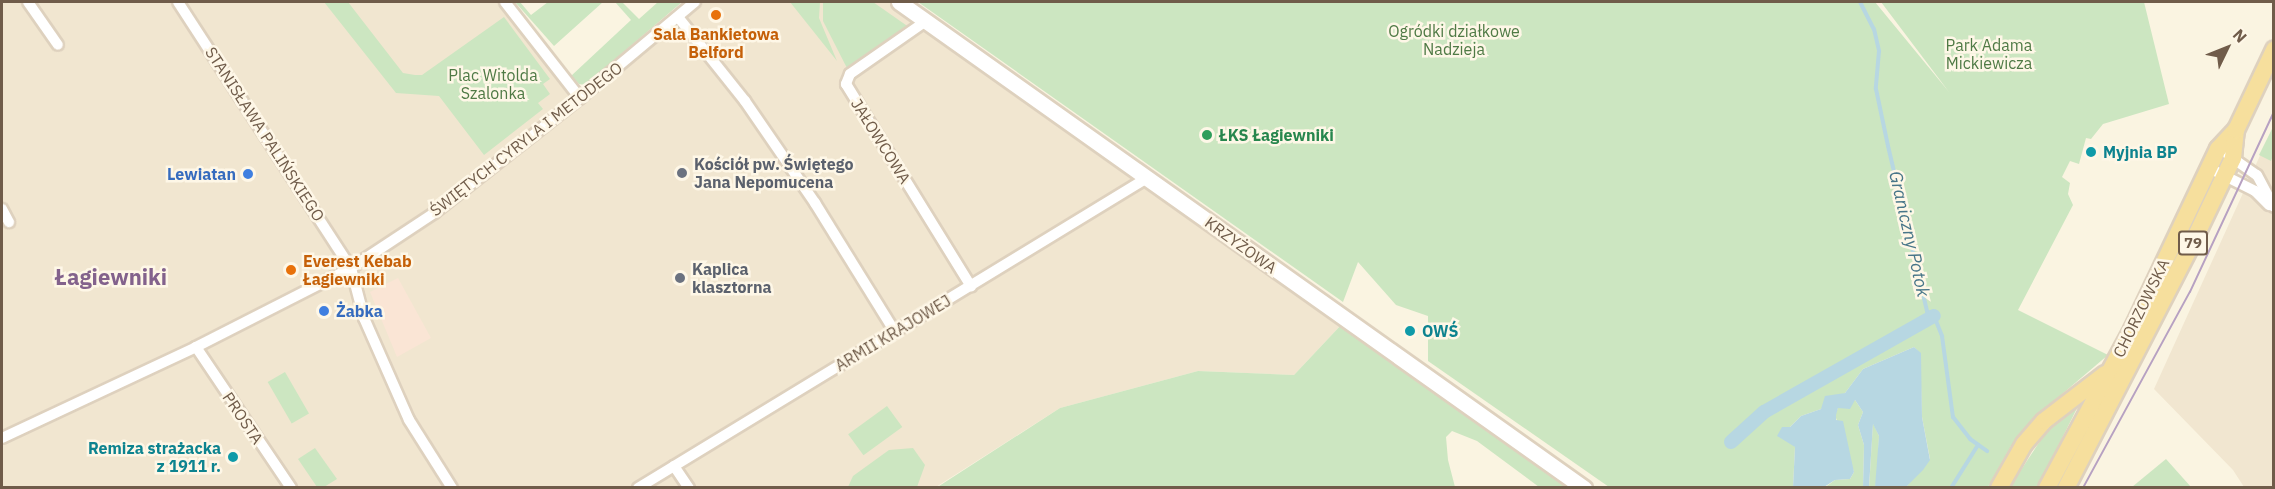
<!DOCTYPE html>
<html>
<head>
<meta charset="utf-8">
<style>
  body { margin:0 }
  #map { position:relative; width:2275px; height:489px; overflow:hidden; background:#faf4e1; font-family:"IBM Plex Sans",sans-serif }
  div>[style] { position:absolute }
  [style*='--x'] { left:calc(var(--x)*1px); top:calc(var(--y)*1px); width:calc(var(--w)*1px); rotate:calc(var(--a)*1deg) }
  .residential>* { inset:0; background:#f1e6d0 }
  .commercial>* { inset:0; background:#fae5d5 }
  .green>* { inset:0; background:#cce6c1; transform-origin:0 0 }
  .water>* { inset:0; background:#b7d7e2 }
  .stream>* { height:4px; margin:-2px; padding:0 2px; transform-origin:2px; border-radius:2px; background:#b7d7e2 }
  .canal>* { height:14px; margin:-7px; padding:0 7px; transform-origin:7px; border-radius:7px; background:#b7d7e2 }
  .roads { filter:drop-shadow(2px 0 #ded1be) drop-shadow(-2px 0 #ded1be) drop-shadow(0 2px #ded1be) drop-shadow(0 -2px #ded1be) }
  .street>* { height:10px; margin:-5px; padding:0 5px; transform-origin:5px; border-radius:5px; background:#fff }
  .secondary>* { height:15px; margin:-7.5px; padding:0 7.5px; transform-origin:7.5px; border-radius:7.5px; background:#fff }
  .primary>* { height:16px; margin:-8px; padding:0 8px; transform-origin:8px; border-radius:8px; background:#f6df9d }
  .tram>* { height:1.5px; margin:-0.75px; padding:0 0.75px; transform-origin:0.75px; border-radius:0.75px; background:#b7a1c2 }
  .dots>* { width:16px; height:16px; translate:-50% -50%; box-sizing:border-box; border:3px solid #fef7e7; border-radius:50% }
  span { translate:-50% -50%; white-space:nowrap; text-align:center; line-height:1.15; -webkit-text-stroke:5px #fef7e7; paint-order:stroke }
  .shield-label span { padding:2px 4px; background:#fef7e7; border:2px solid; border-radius:4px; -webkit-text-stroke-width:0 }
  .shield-label { font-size:15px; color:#705c4a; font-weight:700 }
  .park-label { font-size:16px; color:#4f7a45 }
  .food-label { font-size:16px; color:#c56008; font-weight:700 }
  .left { translate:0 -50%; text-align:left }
  .street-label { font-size:16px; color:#705c4a }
  .leisure-label { font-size:16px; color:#27864d; font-weight:700 }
  .culture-label { font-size:16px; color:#0d838f; font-weight:700 }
  .right { translate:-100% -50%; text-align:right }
  .worship-label { font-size:16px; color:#5b616d; font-weight:700 }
  .shop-label { font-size:16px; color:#366cbe; font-weight:700 }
  .water-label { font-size:18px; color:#487689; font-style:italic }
  .district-label { font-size:22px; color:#83628c; font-weight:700 }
  .frame { position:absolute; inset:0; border:3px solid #705c4a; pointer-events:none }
  .north { position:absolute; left:2197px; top:18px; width:60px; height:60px; -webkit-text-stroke:4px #fef7e7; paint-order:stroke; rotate:47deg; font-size:16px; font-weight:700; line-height:24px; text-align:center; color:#705c4a }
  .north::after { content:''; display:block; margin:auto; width:21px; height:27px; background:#705c4a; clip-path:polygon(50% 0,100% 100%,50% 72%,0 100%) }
</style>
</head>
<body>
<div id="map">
  <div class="residential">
    <i style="clip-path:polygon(2px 2px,505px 2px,581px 98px,695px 2px,891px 2px,1342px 324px,1294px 375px,1198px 371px,1060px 408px,936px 487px,2px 487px)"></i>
    <i style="clip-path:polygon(2273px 127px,2273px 487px,2244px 487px,2233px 470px,2154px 389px)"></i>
  </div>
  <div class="commercial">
    <i style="clip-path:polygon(398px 278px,431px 338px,397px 357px,370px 292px)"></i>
  </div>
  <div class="green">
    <i style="clip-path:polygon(324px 2px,348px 2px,403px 73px,415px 75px,422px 75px,504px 17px,550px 79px,543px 84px,550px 94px,538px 103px,543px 109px,484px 155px,439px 96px,396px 93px)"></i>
    <i style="clip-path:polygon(515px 2px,520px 2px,531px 15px,548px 2px,603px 2px,554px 46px)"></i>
    <i style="clip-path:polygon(615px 2px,622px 2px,639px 19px,658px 2px,682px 2px,585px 85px,579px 84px,571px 76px,631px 20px)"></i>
    <i style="clip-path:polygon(790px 2px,820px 2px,819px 18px,837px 61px)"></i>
    <i style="clip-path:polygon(823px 2px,873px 2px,913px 30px,850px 74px,823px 21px)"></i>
    <i style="clip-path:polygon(918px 2px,1875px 2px,1949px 92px,1881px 2px,2144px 2px,2169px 104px,2103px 124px,2091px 139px,2086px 138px,2079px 164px,2070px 161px,2062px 177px,2070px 183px,2068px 194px,2073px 205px,2018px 310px,2108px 355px,2041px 412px,2011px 446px,1988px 487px,1906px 487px,1930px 459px,1922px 417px,1920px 353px,1914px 347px,1863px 369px,1845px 393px,1821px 409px,1801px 416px,1790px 427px,1795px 447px,1793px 487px,1609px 487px,1428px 361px,1428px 316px,1396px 305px,1358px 262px,1343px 302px)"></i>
    <i style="clip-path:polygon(2273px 127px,2273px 155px,2271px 161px,2259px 155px)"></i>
    <i style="clip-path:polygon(1342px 324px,1572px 487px,1539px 487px,1477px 441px,1452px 431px,1446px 437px,1448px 460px,1455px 487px,936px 488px,1060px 408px,1198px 371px,1294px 375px)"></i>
    <i style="left:285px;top:372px;width:48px;height:20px;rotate:60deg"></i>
    <i style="clip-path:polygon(1855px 400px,1863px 412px,1858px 425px,1864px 445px,1863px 487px,1824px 488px,1835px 480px,1850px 479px,1854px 472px,1835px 415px,1838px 408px)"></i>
    <i style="clip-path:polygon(2081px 400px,2038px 487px,2009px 488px,2046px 432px)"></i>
    <i style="left:887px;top:406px;width:26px;height:48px;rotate:54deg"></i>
    <i style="clip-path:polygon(1873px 423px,1879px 436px,1877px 480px,1875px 487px,1869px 488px)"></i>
    <i style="clip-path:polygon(315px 448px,337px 479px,324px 487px,317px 487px,298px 459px)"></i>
    <i style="clip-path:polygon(913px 448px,925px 465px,917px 487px,848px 487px,853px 476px,889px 450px)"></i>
    <i style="clip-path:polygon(2166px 459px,2191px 487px,2132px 487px)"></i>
  </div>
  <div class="water">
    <i style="clip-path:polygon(1914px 347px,1921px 353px,1922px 417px,1930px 460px,1923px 470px,1906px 487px,1875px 487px,1879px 436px,1873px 424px,1869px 487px,1863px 487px,1864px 445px,1858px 425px,1863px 412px,1855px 400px,1850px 409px,1838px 408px,1836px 415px,1836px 420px,1843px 421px,1854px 472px,1850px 479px,1835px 480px,1824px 487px,1793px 487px,1795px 447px,1777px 436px,1782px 427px,1790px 427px,1801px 416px,1821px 409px,1825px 396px,1845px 393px,1863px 369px)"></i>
  </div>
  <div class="stream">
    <i style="--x:1860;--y:2;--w:30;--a:63"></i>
    <i style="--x:1874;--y:29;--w:23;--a:77"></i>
    <i style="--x:1879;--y:51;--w:38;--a:95"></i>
    <i style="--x:1876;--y:89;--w:58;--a:78.1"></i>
    <i style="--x:1888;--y:146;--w:170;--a:76.7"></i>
    <i style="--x:1927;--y:311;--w:9;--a:36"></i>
    <i style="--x:1934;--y:316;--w:22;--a:68"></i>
    <i style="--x:1942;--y:336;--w:82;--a:82.3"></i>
    <i style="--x:1953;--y:417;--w:28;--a:52"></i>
    <i style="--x:1970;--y:439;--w:21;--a:35"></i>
    <i style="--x:1951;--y:488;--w:51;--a:-57.9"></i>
  </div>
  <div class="canal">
    <i style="--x:1731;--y:442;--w:45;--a:-42.3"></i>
    <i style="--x:1764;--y:412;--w:195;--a:-29.5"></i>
  </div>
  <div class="roads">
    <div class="street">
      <i style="--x:28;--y:2;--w:52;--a:55.1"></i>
      <i style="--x:178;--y:2;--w:317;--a:57"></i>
      <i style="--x:351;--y:268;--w:52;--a:75.4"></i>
      <i style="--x:364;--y:318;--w:111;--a:66.2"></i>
      <i style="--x:409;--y:420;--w:80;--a:57.7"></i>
      <i style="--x:505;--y:2;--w:122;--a:52"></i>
      <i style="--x:678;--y:17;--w:107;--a:51.4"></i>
      <i style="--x:745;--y:101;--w:124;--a:55.5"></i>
      <i style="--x:815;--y:203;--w:152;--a:58.2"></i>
      <i style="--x:926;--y:21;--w:93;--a:145.1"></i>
      <i style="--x:850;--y:74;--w:11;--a:112"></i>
      <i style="--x:846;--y:84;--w:238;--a:58.3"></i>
      <i style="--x:2228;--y:155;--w:35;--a:35"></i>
      <i style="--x:2257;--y:175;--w:36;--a:62"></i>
      <i style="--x:2209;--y:168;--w:51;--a:26.6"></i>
      <i style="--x:2255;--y:191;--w:20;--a:45"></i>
      <i style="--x:2;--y:209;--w:15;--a:62"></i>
      <i style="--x:196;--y:347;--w:170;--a:56"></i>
      <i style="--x:2;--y:438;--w:214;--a:-25.1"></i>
      <i style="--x:196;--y:347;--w:174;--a:-27"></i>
      <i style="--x:351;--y:268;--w:100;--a:-33.5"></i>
      <i style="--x:434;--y:213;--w:186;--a:-38.2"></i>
      <i style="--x:580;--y:98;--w:150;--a:-39.9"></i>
      <i style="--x:674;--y:466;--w:27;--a:56"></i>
      <i style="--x:638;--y:488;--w:596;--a:-31.34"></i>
    </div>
    <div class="secondary">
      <i style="--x:899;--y:2;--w:840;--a:35.36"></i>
    </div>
    <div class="primary">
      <i style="--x:1999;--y:488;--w:51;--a:-60.4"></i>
      <i style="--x:2024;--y:444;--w:30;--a:-49"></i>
      <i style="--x:2044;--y:421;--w:77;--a:-37.6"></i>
      <i style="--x:2047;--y:488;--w:179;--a:-61.7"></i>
      <i style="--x:2132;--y:330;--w:200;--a:-64.6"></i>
      <i style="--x:2218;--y:149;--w:26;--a:-47"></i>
      <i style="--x:2066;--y:488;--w:275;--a:-62.7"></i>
      <i style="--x:2192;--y:244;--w:95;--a:-64.5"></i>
      <i style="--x:2233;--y:158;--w:28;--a:-84"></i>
      <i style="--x:2236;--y:130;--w:89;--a:-64.6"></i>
    </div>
  </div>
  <div class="tram">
    <i style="--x:2083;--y:488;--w:223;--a:-61.4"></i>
    <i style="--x:2190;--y:292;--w:199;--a:-65"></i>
  </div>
  <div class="dots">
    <i style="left:716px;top:15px;background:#e8710a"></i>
    <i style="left:1207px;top:135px;background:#2e9e5b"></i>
    <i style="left:2091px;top:152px;background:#0f9aa8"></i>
    <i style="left:682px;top:173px;background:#6b7280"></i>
    <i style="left:248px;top:174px;background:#3f7fe0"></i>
    <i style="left:291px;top:270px;background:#e8710a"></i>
    <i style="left:680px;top:278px;background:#6b7280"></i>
    <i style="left:324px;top:311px;background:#3f7fe0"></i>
    <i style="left:1410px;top:331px;background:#0f9aa8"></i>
    <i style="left:233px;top:457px;background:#0f9aa8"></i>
  </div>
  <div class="shield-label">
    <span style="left:2193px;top:243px">79</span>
  </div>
  <div class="park-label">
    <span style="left:1454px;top:40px">Ogródki działkowe<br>Nadzieja</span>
    <span style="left:1989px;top:54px">Park Adama<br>Mickiewicza</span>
    <span style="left:493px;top:84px">Plac Witolda<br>Szalonka</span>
  </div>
  <div class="food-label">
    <span style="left:716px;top:43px">Sala Bankietowa<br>Belford</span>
    <span class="left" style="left:303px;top:270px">Everest Kebab<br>Łagiewniki</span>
  </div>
  <div class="street-label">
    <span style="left:265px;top:134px;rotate:57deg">STANISŁAWA PALIŃSKIEGO</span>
    <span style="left:526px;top:139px;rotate:-38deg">ŚWIĘTYCH CYRYLA I METODEGO</span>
    <span style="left:881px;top:141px;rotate:58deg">JAŁOWCOWA</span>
    <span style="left:1241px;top:245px;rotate:36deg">KRZYŻOWA</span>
    <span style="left:2141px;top:308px;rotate:-64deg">CHORZOWSKA</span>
    <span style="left:893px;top:333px;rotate:-31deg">ARMII KRAJOWEJ</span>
    <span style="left:243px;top:418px;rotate:56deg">PROSTA</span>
  </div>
  <div class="leisure-label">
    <span class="left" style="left:1219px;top:135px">ŁKS Łagiewniki</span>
  </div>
  <div class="culture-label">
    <span class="left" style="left:2103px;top:152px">Myjnia BP</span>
    <span class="left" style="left:1422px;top:331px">OWŚ</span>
    <span class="right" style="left:221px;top:457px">Remiza strażacka<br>z 1911 r.</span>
  </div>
  <div class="worship-label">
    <span class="left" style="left:694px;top:173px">Kościół pw. Świętego<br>Jana Nepomucena</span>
    <span class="left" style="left:692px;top:278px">Kaplica<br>klasztorna</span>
  </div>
  <div class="shop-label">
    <span class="right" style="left:236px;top:174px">Lewiatan</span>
    <span class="left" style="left:336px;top:311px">Żabka</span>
  </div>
  <div class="water-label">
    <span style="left:1909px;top:234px;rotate:77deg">Graniczny Potok</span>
  </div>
  <div class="district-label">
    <span style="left:111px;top:277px">Łagiewniki</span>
  </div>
  <div class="frame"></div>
  <div class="north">N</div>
</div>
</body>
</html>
